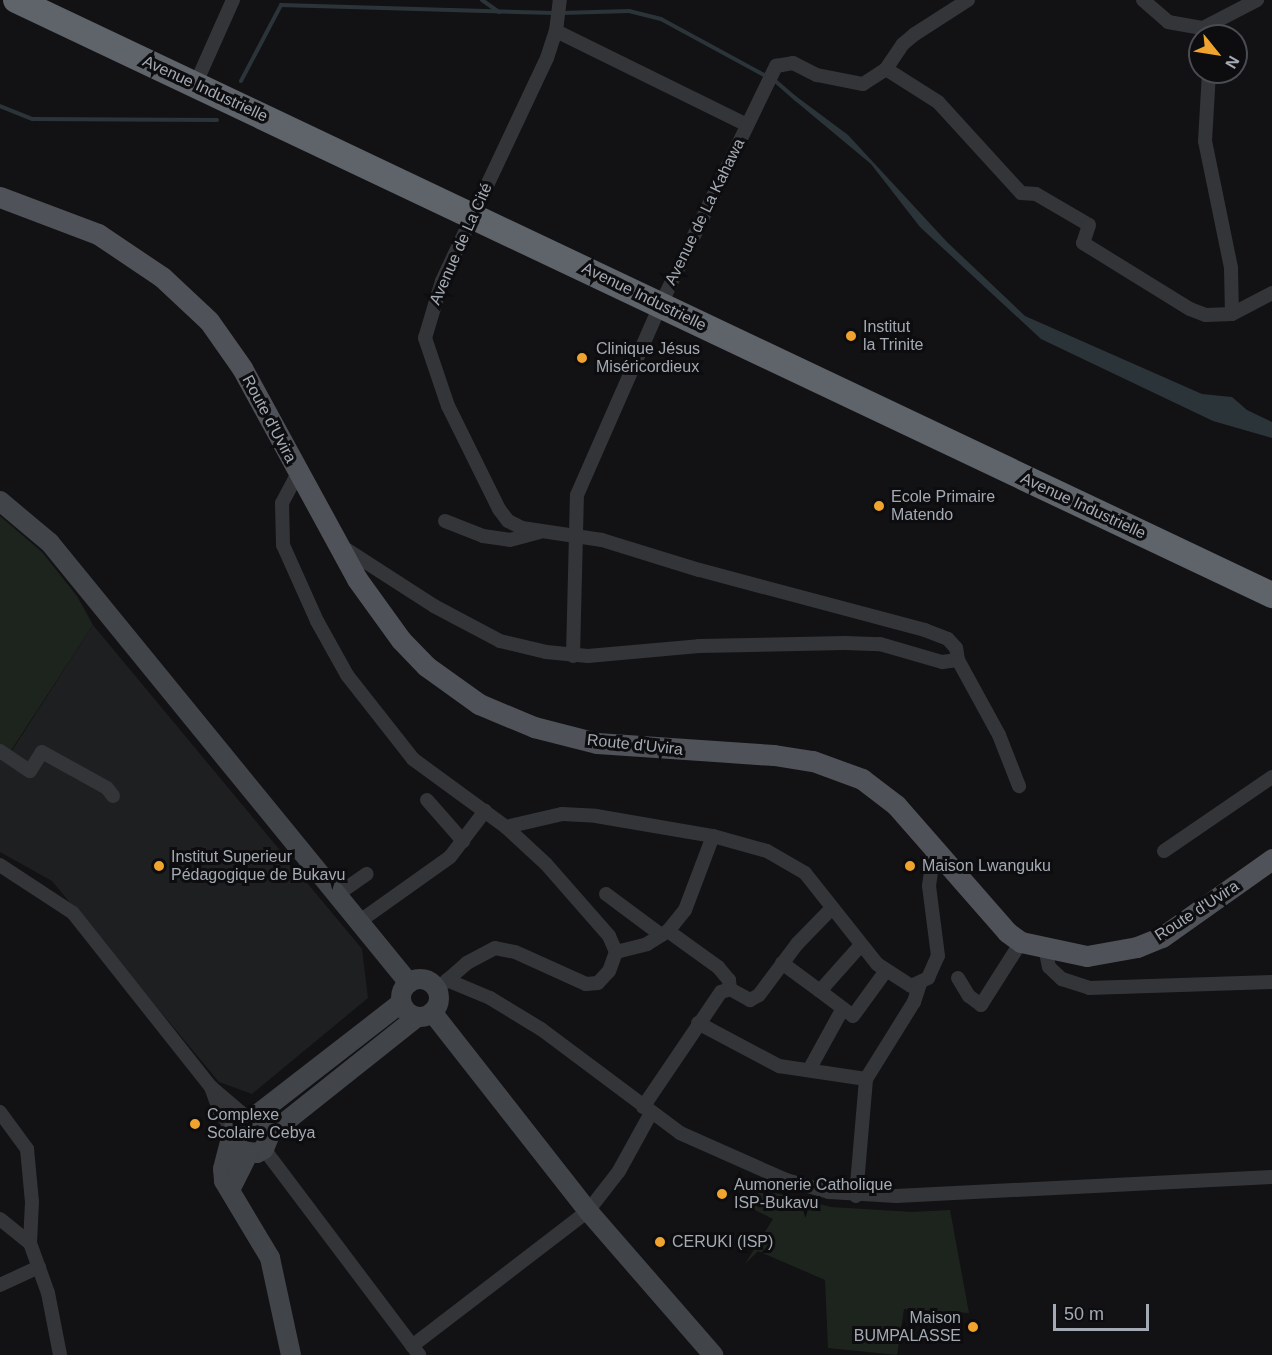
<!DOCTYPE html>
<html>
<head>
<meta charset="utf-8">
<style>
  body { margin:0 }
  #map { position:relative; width:1272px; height:1355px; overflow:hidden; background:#121214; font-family:Helvetica,sans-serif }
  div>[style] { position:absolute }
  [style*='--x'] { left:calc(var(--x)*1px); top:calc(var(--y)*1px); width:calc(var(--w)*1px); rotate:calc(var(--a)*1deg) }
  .built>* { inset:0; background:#1e1f21 }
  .green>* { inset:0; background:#1d241d }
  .water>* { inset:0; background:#2b3439 }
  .stream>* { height:4px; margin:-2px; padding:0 2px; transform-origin:2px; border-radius:2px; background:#2b3439 }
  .street>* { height:14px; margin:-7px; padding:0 7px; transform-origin:7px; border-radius:7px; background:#333539 }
  .secondary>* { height:20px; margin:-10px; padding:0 10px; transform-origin:10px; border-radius:10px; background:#414449 }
  .secondary>.ring { margin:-10px; padding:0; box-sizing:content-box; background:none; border:20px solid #414449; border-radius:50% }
  .primary>* { height:21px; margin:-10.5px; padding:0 10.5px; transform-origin:10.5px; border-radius:10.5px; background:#4f5258 }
  .highway>* { height:26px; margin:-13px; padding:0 13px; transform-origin:13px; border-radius:13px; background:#5f636a }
  .dots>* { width:16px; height:16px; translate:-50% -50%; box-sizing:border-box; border:3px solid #0d0d0f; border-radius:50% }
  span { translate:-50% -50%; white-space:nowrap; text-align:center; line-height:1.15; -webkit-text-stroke:6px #0d0d0f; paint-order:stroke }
  .street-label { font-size:16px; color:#a4aab4 }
  .poi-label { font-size:16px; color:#a4aab4 }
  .left { translate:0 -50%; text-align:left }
  .right { translate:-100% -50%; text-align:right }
  .north { position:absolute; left:1188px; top:24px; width:60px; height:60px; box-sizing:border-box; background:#0d0d0f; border:2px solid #494c51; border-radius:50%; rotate:120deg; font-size:16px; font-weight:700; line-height:24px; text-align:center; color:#a4aab4 }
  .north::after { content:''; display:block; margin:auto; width:21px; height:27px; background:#f0a42f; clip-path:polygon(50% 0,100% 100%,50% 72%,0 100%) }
  .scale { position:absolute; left:1053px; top:1304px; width:96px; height:27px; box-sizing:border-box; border:3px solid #a4aab4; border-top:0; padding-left:8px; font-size:18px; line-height:21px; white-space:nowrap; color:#a4aab4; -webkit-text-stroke:4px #0d0d0f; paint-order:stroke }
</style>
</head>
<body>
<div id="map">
  <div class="built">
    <i style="clip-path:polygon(93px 625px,362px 949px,368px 998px,252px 1094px,219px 1082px,52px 881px,0 852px,0 746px,11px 752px)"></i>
  </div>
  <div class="green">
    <i style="clip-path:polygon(0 516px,42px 552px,77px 596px,93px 625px,10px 752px,0 746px)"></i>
    <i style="clip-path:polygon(748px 1186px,831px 1207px,912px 1212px,950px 1210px,969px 1313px,904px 1309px,897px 1355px,828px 1348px,825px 1280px,758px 1251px,745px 1264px,773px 1219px,739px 1202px)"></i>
  </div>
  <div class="water">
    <i style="clip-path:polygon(793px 94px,848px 135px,947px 242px,1025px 316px,1202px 394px,1232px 397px,1247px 410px,1272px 422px,1272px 438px,1213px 421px,1041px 339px,920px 227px,871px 164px,793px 99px)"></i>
  </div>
  <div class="stream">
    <i style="--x:482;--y:0;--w:21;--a:35"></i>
    <i style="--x:561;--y:13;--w:68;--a:-1.7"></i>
    <i style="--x:629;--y:11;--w:33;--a:14"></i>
    <i style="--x:661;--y:19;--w:119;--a:28.5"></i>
    <i style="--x:773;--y:79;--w:32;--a:41"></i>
    <i style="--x:241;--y:81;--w:86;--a:-62.2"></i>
    <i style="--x:281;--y:5;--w:273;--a:1.7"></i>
    <i style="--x:0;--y:106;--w:35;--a:22"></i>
    <i style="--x:33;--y:119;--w:184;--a:0.3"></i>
  </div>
  <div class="street">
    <i style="--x:1143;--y:0;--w:33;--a:41"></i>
    <i style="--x:1168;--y:22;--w:36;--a:10"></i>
    <i style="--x:1203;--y:28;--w:61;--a:-27.4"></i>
    <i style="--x:556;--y:31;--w:213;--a:26.2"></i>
    <i style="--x:886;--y:69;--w:62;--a:32.4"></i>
    <i style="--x:938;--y:102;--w:123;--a:47.6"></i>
    <i style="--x:1021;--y:193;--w:15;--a:4"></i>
    <i style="--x:1036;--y:194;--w:61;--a:30.3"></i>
    <i style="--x:1089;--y:225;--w:19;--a:108"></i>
    <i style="--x:1083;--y:243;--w:126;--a:31.7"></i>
    <i style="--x:1190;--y:309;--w:17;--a:21"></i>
    <i style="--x:1206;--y:315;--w:26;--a:-2"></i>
    <i style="--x:1232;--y:314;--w:45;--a:-27.7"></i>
    <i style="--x:1209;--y:72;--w:69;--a:93.3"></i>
    <i style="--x:1205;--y:141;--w:130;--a:78.4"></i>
    <i style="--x:1231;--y:268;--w:46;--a:88.8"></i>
    <i style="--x:196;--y:83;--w:91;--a:-66"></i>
    <i style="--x:298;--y:473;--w:34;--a:118"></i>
    <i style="--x:282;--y:503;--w:42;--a:88.6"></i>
    <i style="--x:283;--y:545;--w:83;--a:65.9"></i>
    <i style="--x:317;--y:621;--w:62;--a:60.9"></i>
    <i style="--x:347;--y:675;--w:107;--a:51.8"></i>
    <i style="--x:413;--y:759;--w:115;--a:36.2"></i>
    <i style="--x:506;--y:827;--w:54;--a:42.8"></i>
    <i style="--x:546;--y:864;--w:96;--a:48.8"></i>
    <i style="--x:609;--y:936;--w:17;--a:66"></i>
    <i style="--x:616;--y:952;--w:20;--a:110"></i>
    <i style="--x:609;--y:971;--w:16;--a:133"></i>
    <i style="--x:598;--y:983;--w:12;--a:175"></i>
    <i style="--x:586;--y:984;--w:78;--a:-155.7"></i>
    <i style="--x:515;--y:952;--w:20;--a:-169"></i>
    <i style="--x:495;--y:948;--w:32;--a:152"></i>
    <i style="--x:467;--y:963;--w:40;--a:139"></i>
    <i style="--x:445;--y:521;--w:41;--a:21.5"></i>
    <i style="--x:483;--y:536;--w:27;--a:8"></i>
    <i style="--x:510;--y:540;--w:30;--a:-15"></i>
    <i style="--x:341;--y:546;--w:111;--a:32.8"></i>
    <i style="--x:434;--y:606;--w:75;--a:27.9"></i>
    <i style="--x:500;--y:641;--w:47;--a:13.4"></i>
    <i style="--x:546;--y:652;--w:42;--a:5.4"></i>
    <i style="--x:588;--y:656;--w:111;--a:-5.1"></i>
    <i style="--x:699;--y:646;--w:146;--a:-1.2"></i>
    <i style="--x:845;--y:643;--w:35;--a:2"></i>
    <i style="--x:880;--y:644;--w:65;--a:16.2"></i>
    <i style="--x:942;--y:662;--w:16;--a:-7"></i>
    <i style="--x:958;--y:660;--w:12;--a:-99"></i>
    <i style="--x:956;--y:648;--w:12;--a:-132"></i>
    <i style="--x:948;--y:639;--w:25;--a:-159"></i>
    <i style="--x:925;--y:630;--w:234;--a:-165.1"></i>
    <i style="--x:699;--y:570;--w:102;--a:-162.8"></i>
    <i style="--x:602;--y:540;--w:81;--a:-171.5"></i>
    <i style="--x:522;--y:528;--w:16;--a:-153"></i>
    <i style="--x:508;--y:521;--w:15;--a:-127"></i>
    <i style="--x:499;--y:509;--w:115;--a:-116.3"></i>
    <i style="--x:448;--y:406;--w:72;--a:-108.7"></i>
    <i style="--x:425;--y:338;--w:59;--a:-73.4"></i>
    <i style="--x:442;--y:281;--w:246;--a:-64.8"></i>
    <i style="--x:547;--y:58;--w:28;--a:-72"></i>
    <i style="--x:556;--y:31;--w:31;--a:-83"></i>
    <i style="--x:573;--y:656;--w:161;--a:-88.6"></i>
    <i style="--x:577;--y:495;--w:206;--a:-66.3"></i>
    <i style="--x:660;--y:306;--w:267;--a:-64.2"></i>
    <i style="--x:776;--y:66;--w:17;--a:-10"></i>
    <i style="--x:793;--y:63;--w:27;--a:27"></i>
    <i style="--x:817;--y:75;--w:47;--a:11.1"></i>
    <i style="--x:863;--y:84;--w:27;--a:-33"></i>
    <i style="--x:886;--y:69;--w:30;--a:-56"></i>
    <i style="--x:903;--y:44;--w:16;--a:-40"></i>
    <i style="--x:915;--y:34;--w:63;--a:-32.7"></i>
    <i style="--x:958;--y:660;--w:85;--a:61.3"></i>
    <i style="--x:999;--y:735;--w:55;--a:68.6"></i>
    <i style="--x:0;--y:751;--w:36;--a:34"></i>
    <i style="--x:30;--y:771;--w:22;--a:-58"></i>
    <i style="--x:42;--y:752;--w:74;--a:29"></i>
    <i style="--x:107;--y:788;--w:10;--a:53"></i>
    <i style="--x:427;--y:800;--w:55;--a:48.7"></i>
    <i style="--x:506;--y:827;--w:57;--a:-13.1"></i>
    <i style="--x:562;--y:814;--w:34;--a:3"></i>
    <i style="--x:596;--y:816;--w:119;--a:9.7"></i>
    <i style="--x:713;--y:836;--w:56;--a:15.5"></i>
    <i style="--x:767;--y:851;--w:44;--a:30.1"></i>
    <i style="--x:805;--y:873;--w:116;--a:51.6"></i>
    <i style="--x:877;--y:964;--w:40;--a:32.9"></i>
    <i style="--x:911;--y:986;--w:19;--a:-25"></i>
    <i style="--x:928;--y:978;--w:24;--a:-66"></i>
    <i style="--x:938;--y:956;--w:71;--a:-97.3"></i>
    <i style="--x:929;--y:886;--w:34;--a:-82"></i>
    <i style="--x:1164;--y:851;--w:131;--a:-34.4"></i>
    <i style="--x:0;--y:865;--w:87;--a:33.3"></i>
    <i style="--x:73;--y:913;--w:222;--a:51.6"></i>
    <i style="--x:211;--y:1087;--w:27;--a:70"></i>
    <i style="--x:220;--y:1112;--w:22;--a:54"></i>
    <i style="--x:338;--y:894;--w:35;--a:-35"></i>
    <i style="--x:606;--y:894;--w:69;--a:36.7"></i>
    <i style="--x:360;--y:921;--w:110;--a:-35.4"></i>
    <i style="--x:450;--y:857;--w:58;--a:-52.7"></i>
    <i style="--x:668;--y:931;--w:62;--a:35.8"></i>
    <i style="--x:718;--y:967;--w:17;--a:50"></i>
    <i style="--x:729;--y:980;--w:9;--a:84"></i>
    <i style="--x:1045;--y:947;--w:20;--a:79"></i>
    <i style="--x:1049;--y:967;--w:18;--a:43"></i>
    <i style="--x:1062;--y:979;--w:28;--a:18"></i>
    <i style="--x:1089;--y:988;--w:183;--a:-1.9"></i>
    <i style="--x:616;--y:952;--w:32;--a:-14"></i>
    <i style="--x:647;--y:944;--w:25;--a:-32"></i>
    <i style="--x:668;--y:931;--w:27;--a:-51"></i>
    <i style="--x:685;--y:910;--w:79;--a:-69.3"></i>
    <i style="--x:782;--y:963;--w:47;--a:36.4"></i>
    <i style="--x:820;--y:991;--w:62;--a:-48.3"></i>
    <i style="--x:958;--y:978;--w:21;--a:59"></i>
    <i style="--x:969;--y:996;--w:15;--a:37"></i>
    <i style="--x:981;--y:1005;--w:75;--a:-57.6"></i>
    <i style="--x:447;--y:980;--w:47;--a:22.7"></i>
    <i style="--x:490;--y:998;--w:60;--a:31.3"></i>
    <i style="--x:541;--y:1029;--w:174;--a:36.8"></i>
    <i style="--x:680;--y:1133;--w:116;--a:23.9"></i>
    <i style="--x:786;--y:1180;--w:45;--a:15.6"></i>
    <i style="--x:829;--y:1192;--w:67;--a:3.4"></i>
    <i style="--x:896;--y:1196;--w:376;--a:-2.9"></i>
    <i style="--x:820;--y:991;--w:41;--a:37.1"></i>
    <i style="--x:853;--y:1016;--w:54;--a:-54"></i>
    <i style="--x:698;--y:1023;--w:92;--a:28"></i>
    <i style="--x:779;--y:1066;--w:88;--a:8.5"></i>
    <i style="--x:809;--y:1070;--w:68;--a:-61.2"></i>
    <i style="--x:211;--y:1087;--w:46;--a:40.6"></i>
    <i style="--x:643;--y:1107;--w:139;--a:-55.9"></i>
    <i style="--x:721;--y:992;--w:9;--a:-18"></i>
    <i style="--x:730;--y:989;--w:23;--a:29"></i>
    <i style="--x:750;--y:1000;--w:10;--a:-29"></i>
    <i style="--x:759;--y:995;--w:64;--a:-53.3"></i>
    <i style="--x:797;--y:944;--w:50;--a:-45.8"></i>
    <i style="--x:0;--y:1112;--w:46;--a:53.9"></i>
    <i style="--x:27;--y:1149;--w:53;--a:84.6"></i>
    <i style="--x:32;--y:1202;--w:41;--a:92.8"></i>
    <i style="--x:30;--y:1243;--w:53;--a:70.2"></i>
    <i style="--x:48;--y:1293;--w:63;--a:79"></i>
    <i style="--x:264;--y:1149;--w:258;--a:53"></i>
    <i style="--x:856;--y:1196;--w:117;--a:-85.1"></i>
    <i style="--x:866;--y:1079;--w:91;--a:-58.1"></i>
    <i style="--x:914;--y:1002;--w:20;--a:-72"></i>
    <i style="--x:0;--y:1219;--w:38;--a:39"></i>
    <i style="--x:0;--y:1285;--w:43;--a:-24.8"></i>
    <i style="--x:412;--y:1346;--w:222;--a:-37.5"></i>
    <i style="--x:588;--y:1211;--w:51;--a:-52.2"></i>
    <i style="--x:619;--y:1171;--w:66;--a:-61.1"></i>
  </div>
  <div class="secondary">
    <i style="--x:0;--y:501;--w:65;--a:40"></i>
    <i style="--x:50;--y:543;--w:568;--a:50.79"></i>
    <i class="ring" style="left:401px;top:979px;width:18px;height:18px"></i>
    <i style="--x:432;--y:1012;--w:253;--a:51.9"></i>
    <i style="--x:588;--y:1211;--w:191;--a:49"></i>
    <i style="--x:254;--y:1117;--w:186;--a:-37.8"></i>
    <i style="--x:270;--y:1134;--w:188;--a:-38.5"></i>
    <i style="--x:233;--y:1136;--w:17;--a:62"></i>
    <i style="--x:241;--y:1151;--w:16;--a:7"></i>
    <i style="--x:257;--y:1153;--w:8;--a:-30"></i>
    <i style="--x:264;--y:1149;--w:16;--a:-68"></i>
    <i style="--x:270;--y:1134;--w:9;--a:-111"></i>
    <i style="--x:267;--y:1126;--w:16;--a:-145"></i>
    <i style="--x:254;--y:1117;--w:16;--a:162"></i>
    <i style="--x:239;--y:1122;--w:10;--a:127"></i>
    <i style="--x:233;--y:1130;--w:40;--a:104.4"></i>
    <i style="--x:223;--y:1169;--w:12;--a:85"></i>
    <i style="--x:224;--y:1181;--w:90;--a:59.1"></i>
    <i style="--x:270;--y:1258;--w:99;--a:77.8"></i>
    <i style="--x:230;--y:1190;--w:40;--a:-63.4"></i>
  </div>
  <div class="primary">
    <i style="--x:0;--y:197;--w:105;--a:20.7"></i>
    <i style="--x:98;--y:234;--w:77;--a:33.9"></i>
    <i style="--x:162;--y:277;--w:64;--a:43.1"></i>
    <i style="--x:209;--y:321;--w:57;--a:54.9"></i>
    <i style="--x:242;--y:368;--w:240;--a:61.4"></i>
    <i style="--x:357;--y:579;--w:75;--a:54.2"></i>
    <i style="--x:401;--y:640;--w:36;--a:46"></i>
    <i style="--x:426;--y:666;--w:65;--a:35.6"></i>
    <i style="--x:479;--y:704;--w:60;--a:22.7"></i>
    <i style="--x:534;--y:727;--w:65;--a:14.3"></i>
    <i style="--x:597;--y:743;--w:177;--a:3.9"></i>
    <i style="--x:774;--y:755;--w:39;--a:9"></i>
    <i style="--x:813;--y:761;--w:52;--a:20.2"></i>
    <i style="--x:862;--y:779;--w:43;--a:37.4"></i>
    <i style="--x:896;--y:805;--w:169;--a:48.8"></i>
    <i style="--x:1007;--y:932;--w:17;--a:36"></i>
    <i style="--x:1021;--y:942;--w:67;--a:12"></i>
    <i style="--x:1087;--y:956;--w:51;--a:-10.2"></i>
    <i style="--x:1137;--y:947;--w:27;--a:-22"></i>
    <i style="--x:1162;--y:937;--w:135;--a:-35.3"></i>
  </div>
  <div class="highway">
    <i style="--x:16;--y:0;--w:1390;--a:25.35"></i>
  </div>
  <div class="dots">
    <i style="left:851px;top:336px;background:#f0a42f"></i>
    <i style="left:582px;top:358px;background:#f0a42f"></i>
    <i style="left:879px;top:506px;background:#f0a42f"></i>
    <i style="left:159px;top:866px;background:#f0a42f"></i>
    <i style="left:910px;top:866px;background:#f0a42f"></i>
    <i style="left:195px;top:1124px;background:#f0a42f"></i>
    <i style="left:722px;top:1194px;background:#f0a42f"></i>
    <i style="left:660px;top:1242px;background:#f0a42f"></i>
    <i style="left:973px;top:1327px;background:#f0a42f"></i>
  </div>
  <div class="street-label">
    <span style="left:205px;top:89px;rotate:25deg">Avenue Industrielle</span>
    <span style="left:705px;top:212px;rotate:-64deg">Avenue de La Kahawa</span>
    <span style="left:461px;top:244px;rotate:-66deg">Avenue de La Cité</span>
    <span style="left:644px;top:297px;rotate:26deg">Avenue Industrielle</span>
    <span style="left:269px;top:419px;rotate:62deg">Route d'Uvira</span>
    <span style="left:1083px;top:506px;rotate:25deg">Avenue Industrielle</span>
    <span style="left:635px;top:745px;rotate:6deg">Route d'Uvira</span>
    <span style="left:1197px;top:911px;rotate:-33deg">Route d'Uvira</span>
  </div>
  <div class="poi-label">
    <span class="left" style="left:863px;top:336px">Institut<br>la Trinite</span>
    <span class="left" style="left:596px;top:358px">Clinique Jésus<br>Miséricordieux</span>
    <span class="left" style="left:891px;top:506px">Ecole Primaire<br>Matendo</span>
    <span class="left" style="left:171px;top:866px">Institut Superieur<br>Pédagogique de Bukavu</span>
    <span class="left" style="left:922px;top:866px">Maison Lwanguku</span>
    <span class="left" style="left:207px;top:1124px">Complexe<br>Scolaire Cebya</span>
    <span class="left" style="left:734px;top:1194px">Aumonerie Catholique<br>ISP-Bukavu</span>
    <span class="left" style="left:672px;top:1242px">CERUKI (ISP)</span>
    <span class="right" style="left:961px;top:1327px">Maison<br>BUMPALASSE</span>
  </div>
  <div class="north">N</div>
  <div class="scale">50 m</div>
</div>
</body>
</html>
